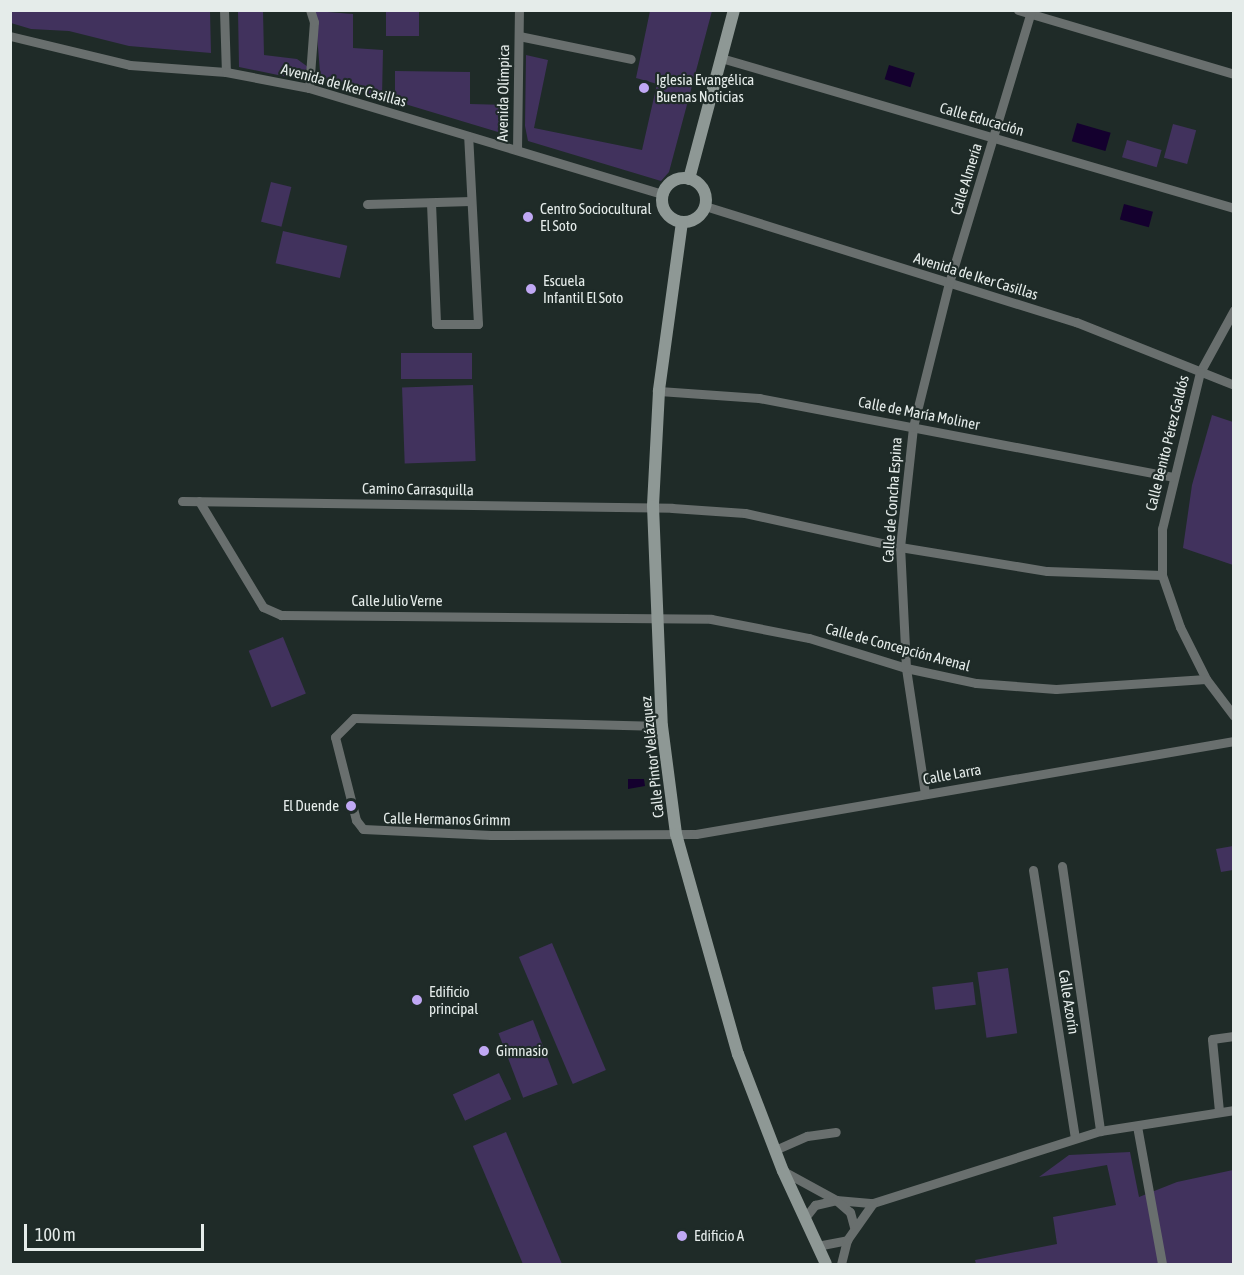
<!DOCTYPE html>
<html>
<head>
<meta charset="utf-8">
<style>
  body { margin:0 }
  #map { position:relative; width:1244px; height:1275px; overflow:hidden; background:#1f2b28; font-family:"Asap Condensed",sans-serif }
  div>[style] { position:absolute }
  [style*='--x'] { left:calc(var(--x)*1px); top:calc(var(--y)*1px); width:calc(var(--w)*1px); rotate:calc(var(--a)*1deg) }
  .green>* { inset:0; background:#41325d; transform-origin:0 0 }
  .water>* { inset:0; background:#14002e; transform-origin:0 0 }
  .street>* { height:9px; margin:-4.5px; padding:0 4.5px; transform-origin:4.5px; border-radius:4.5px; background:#696f6e }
  .secondary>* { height:12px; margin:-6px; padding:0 6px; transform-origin:6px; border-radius:6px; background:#8e9895 }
  .secondary>.ring { margin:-6px; padding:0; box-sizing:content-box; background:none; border:12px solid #8e9895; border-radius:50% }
  .dots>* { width:16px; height:16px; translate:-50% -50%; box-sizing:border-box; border:3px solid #1f2b28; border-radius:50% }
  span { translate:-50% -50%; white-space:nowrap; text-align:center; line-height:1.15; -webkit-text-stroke:4.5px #1f2b28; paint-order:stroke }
  .poi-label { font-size:15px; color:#e5ecea }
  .left { translate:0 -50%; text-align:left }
  .right { translate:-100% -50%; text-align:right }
  .street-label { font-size:15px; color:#e5ecea }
  .frame { position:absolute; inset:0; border:12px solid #e5ecea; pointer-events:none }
  .scale { position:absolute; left:24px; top:1224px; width:180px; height:27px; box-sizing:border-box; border:3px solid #e5ecea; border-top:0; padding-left:8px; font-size:18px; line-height:21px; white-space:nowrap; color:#e5ecea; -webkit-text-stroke:4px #1f2b28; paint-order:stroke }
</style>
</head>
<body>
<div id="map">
  <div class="green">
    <i style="clip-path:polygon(10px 11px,210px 11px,211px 53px,129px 46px,69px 31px,31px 29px,11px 23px)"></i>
    <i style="clip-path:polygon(238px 11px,263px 11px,264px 55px,297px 59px,308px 67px,297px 79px,239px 67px)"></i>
    <i style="clip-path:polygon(315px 11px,353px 14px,353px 48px,383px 50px,382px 97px,324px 81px,320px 72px)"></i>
    <i style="clip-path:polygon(386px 11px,386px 10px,457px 11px,419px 12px,419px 36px,386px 36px)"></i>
    <i style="clip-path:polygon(650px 11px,712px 11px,669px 172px,661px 181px,528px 141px,525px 126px,526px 55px,548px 60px,534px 128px,642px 150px,657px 84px,636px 78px)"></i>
    <i style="clip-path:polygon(395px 71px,470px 72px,470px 104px,508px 105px,503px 129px,498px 132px,395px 101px)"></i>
    <i style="left:1173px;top:124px;width:24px;height:35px;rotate:15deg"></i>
    <i style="left:1127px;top:140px;width:36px;height:18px;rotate:16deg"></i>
    <i style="left:271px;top:182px;width:21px;height:41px;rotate:14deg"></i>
    <i style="left:283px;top:231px;width:66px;height:33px;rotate:13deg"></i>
    <i style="left:472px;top:353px;width:26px;height:71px;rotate:90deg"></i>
    <i style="left:473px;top:385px;width:76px;height:71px;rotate:88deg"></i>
    <i style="clip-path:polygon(1212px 415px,1233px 422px,1233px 565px,1183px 548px,1192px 485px)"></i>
    <i style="left:283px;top:637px;width:61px;height:37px;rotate:68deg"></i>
    <i style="clip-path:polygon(1233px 846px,1233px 870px,1221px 872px,1216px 849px)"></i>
    <i style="left:552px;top:943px;width:138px;height:36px;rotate:67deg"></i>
    <i style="left:1008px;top:968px;width:66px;height:31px;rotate:82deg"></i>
    <i style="left:973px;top:982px;width:23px;height:41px;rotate:83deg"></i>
    <i style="left:533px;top:1020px;width:69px;height:37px;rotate:69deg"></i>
    <i style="left:499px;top:1073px;width:29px;height:51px;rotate:65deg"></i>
    <i style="left:506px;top:1132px;width:143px;height:36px;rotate:67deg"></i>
    <i style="clip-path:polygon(1130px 1152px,1139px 1197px,1177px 1182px,1233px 1170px,1233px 1264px,976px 1264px,975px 1260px,1057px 1244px,1053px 1217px,1116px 1205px,1107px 1165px,1039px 1177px,1069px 1155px)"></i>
  </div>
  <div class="water">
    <i style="left:889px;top:65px;width:27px;height:15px;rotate:17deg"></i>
    <i style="left:1077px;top:123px;width:35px;height:19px;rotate:16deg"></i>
    <i style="left:1124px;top:204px;width:30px;height:16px;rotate:15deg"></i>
    <i style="clip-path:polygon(628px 779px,644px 779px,645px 786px,628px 789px)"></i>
  </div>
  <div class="street">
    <i style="--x:224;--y:10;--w:62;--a:88.2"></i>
    <i style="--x:1018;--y:10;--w:225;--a:16.5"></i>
    <i style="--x:10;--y:36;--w:123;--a:13.6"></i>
    <i style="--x:130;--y:65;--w:96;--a:4.2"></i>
    <i style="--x:226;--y:72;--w:85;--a:10.9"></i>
    <i style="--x:309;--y:88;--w:370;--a:16.7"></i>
    <i style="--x:519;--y:36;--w:114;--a:11.6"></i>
    <i style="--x:721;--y:58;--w:534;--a:16.3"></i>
    <i style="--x:309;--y:88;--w:66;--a:-85.7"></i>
    <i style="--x:314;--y:22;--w:13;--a:-108"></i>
    <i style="--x:517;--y:150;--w:140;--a:-89.2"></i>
    <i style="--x:431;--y:203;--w:121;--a:87.6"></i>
    <i style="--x:436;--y:324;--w:42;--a:0"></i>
    <i style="--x:478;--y:324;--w:188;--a:-93"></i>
    <i style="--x:367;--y:204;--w:104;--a:-1.7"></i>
    <i style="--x:705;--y:206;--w:389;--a:17.4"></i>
    <i style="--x:1076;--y:322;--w:170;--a:21.7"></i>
    <i style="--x:1234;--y:310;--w:71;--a:118.7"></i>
    <i style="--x:1200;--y:372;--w:162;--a:103.6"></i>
    <i style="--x:1162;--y:529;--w:46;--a:90"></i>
    <i style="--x:1162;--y:575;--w:55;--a:70.9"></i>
    <i style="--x:1180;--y:627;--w:58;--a:63.4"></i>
    <i style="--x:1206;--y:679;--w:46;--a:52.9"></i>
    <i style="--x:659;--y:391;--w:100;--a:4"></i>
    <i style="--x:759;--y:398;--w:420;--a:10.8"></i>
    <i style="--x:182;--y:501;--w:490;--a:0.8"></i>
    <i style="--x:672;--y:508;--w:73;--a:3.9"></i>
    <i style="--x:745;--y:513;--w:159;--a:12.4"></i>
    <i style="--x:900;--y:547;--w:149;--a:9.3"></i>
    <i style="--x:1047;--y:571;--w:115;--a:2"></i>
    <i style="--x:199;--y:501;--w:124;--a:58.9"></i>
    <i style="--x:263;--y:607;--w:20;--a:24"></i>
    <i style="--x:281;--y:615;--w:430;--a:0.5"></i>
    <i style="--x:711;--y:619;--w:100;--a:11"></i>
    <i style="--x:809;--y:638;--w:102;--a:17.2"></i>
    <i style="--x:906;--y:668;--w:72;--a:12.1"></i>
    <i style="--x:976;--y:683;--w:80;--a:4.3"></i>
    <i style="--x:1056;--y:689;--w:150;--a:-3.8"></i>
    <i style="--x:662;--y:726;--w:308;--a:-178.5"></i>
    <i style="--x:354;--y:718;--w:27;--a:135"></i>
    <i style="--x:335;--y:737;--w:86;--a:75.8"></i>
    <i style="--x:356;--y:820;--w:11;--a:52"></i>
    <i style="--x:363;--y:829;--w:128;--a:2.7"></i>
    <i style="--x:491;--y:835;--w:205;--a:-0.3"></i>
    <i style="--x:696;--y:834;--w:546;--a:-9.81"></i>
    <i style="--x:925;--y:794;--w:127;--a:-98.6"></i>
    <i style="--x:906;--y:668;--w:121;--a:-92.8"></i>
    <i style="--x:900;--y:547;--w:121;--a:-83.8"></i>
    <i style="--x:913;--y:427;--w:148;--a:-76"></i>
    <i style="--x:949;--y:283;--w:281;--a:-73.2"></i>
    <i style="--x:1062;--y:866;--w:268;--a:81.8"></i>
    <i style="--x:1033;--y:870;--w:271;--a:81.1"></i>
    <i style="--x:1219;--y:1111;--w:72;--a:-95.6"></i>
    <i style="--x:1212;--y:1039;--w:22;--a:-8"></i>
    <i style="--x:1137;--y:1126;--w:140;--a:79.7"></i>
    <i style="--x:775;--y:1150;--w:35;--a:-24"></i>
    <i style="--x:807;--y:1136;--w:29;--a:-8"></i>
    <i style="--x:783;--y:1171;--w:60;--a:28.7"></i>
    <i style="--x:836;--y:1200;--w:37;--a:5"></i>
    <i style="--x:873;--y:1203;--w:238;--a:-17.6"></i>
    <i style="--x:1100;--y:1131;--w:136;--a:-8.9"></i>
    <i style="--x:804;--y:1219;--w:18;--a:-52"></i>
    <i style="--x:815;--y:1205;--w:22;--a:-13"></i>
    <i style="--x:836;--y:1200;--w:18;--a:41"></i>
    <i style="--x:850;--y:1212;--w:16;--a:75"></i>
    <i style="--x:817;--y:1246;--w:31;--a:-11"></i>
    <i style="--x:841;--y:1264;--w:25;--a:-76"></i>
    <i style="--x:847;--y:1240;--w:45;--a:-54.9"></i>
  </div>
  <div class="secondary">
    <i class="ring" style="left:662px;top:178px;width:32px;height:32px"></i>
    <i style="--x:689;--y:179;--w:175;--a:-75.1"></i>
    <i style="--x:682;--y:222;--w:171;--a:97.8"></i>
    <i style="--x:659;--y:391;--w:115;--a:93"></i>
    <i style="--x:653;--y:506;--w:220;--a:87.7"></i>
    <i style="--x:662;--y:726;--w:109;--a:82.6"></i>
    <i style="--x:676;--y:834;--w:229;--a:74.3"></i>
    <i style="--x:738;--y:1054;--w:125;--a:69"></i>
    <i style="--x:783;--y:1171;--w:102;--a:65.2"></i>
  </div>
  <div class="dots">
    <i style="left:644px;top:88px;background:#c0a8f4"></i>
    <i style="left:528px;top:217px;background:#c0a8f4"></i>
    <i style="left:531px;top:289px;background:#c0a8f4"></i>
    <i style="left:351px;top:806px;background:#c0a8f4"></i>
    <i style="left:417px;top:1000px;background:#c0a8f4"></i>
    <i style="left:484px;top:1051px;background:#c0a8f4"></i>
    <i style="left:682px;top:1236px;background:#c0a8f4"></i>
  </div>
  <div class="poi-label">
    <span class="left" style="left:656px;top:88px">Iglesia Evangélica<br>Buenas Noticias</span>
    <span class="left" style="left:540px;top:217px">Centro Sociocultural<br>El Soto</span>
    <span class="left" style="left:543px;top:289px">Escuela<br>Infantil El Soto</span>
    <span class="right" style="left:339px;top:806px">El Duende</span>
    <span class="left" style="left:429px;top:1000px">Edificio<br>principal</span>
    <span class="left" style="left:496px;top:1051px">Gimnasio</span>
    <span class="left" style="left:694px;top:1236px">Edificio A</span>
  </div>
  <div class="street-label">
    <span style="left:344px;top:85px;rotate:15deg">Avenida de Iker Casillas</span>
    <span style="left:503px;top:93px;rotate:-89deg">Avenida Olímpica</span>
    <span style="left:982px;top:119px;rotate:16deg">Calle Educación</span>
    <span style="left:966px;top:179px;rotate:-73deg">Calle Almería</span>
    <span style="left:976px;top:276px;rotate:17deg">Avenida de Iker Casillas</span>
    <span style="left:919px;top:413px;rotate:11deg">Calle de María Moliner</span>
    <span style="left:1167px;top:443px;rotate:-76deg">Calle Benito Pérez Galdós</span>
    <span style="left:418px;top:489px;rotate:1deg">Camino Carrasquilla</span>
    <span style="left:892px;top:500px;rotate:-86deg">Calle de Concha Espina</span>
    <span style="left:397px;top:601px">Calle Julio Verne</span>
    <span style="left:898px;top:647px;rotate:15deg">Calle de Concepción Arenal</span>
    <span style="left:652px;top:757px;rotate:-96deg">Calle Pintor Velázquez</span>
    <span style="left:952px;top:774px;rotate:-10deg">Calle Larra</span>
    <span style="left:447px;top:819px;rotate:1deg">Calle Hermanos Grimm</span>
    <span style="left:1069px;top:1002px;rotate:81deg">Calle Azorín</span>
  </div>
  <div class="frame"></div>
  <div class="scale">100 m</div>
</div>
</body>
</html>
